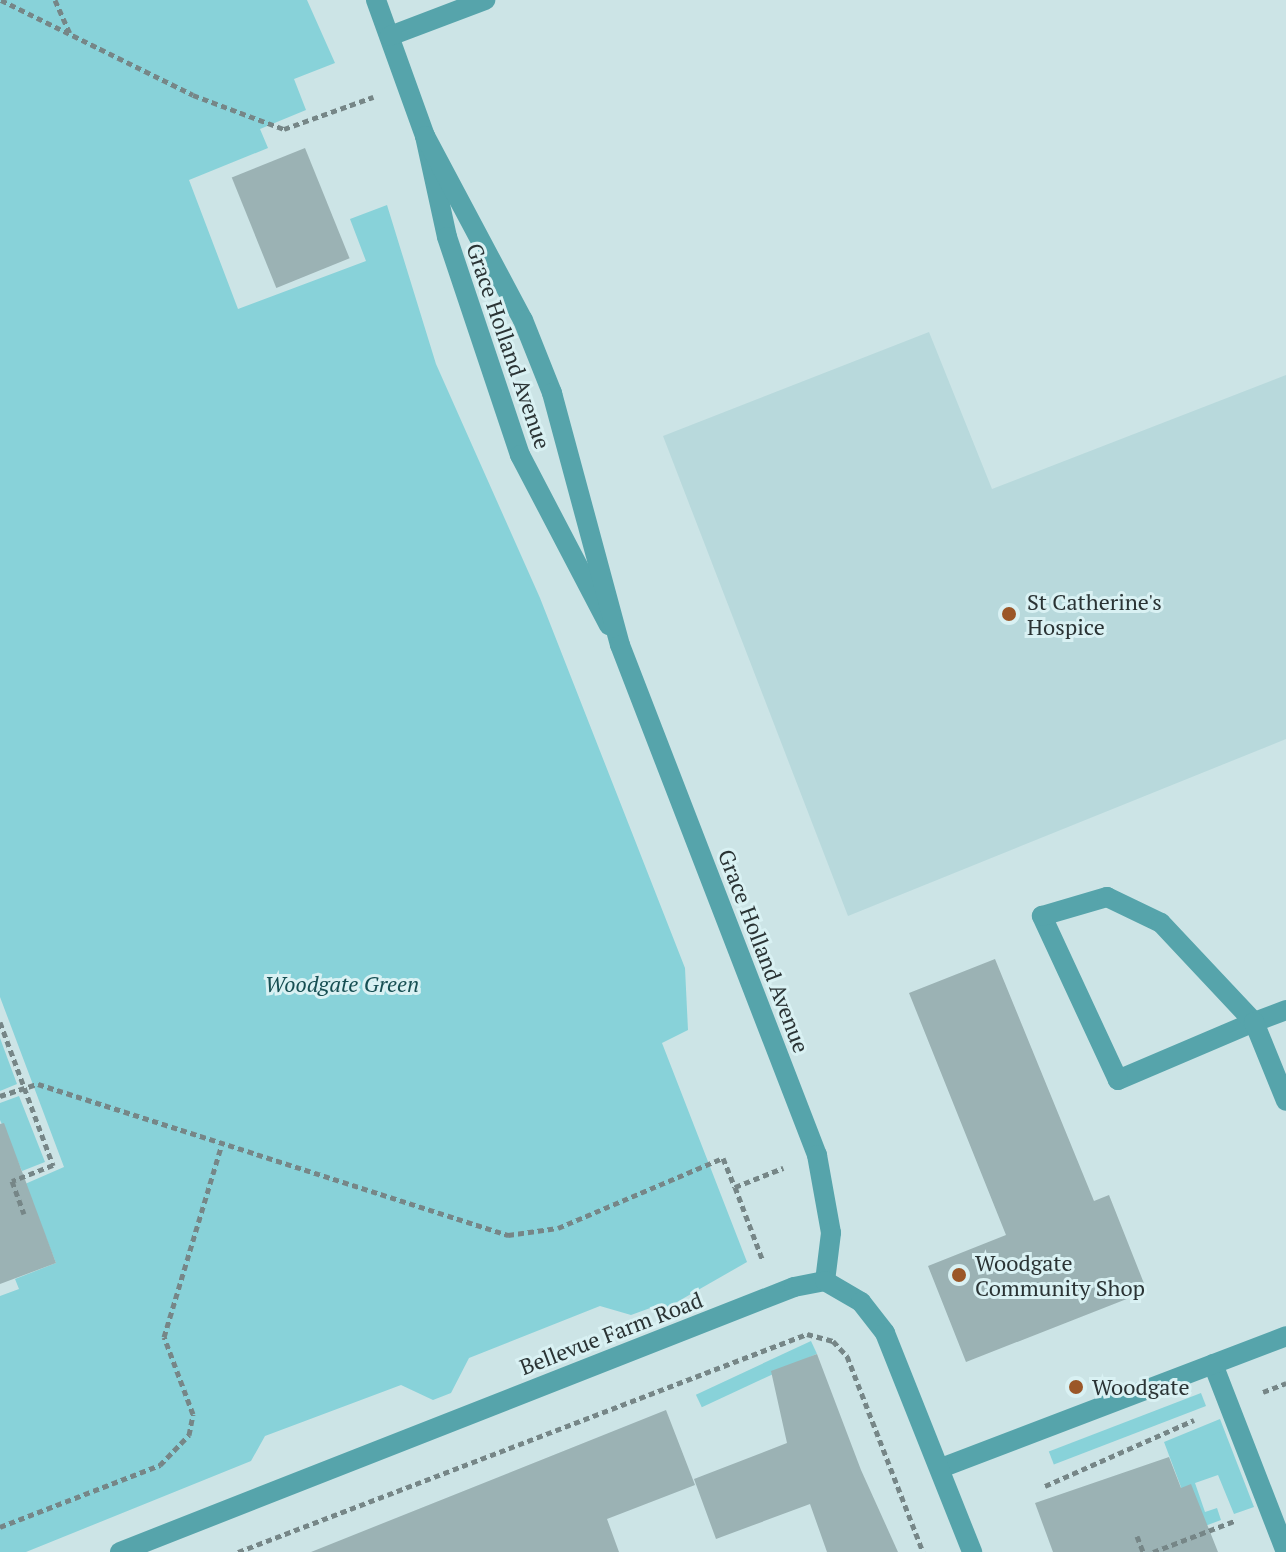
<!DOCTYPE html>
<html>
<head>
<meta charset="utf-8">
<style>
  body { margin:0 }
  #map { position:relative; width:1286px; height:1552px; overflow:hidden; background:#cce4e6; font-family:"PT Serif",serif }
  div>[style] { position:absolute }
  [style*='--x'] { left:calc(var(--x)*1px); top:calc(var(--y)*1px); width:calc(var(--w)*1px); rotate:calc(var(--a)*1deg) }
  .built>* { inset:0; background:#b8d9dc }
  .green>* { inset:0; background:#88d2d9; transform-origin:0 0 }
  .building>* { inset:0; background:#9bb2b4; transform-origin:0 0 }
  .path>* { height:5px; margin-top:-2.5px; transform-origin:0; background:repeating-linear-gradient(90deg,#768687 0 6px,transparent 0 10px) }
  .minor>* { height:20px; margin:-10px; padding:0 10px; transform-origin:10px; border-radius:10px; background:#56a4ab }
  .dots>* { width:22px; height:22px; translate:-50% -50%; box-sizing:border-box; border:4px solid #d9f1f3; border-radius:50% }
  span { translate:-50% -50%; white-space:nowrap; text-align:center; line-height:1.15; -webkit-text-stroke:6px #d9f1f3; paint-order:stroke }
  .street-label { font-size:22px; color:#2a3334 }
  .poi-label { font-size:22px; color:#2a3334 }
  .left { translate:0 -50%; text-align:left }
  .park-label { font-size:22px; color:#174f53; font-style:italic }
</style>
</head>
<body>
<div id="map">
  <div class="built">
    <i style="clip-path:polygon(929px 332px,992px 489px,1286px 375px,1286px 739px,848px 916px,663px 436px)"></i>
  </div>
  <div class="green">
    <i style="clip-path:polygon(0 0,307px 0,335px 63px,294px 79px,306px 110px,260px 129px,268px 148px,189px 180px,238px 309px,366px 261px,350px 219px,387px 205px,436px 364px,540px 598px,685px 968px,688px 1030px,662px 1043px,747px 1262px,656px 1314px,653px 1307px,631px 1315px,600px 1306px,469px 1358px,451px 1393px,433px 1400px,401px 1385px,265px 1436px,251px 1461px,26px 1552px,0 1552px,0 1296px,19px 1289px,15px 1279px,56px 1263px,25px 1184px,64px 1167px,0 997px)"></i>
    <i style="clip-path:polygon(0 1038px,17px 1084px,0 1091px)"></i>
    <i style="clip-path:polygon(19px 1096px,45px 1162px,22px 1171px,0 1120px,0 1103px)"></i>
    <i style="left:811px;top:1341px;width:14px;height:127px;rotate:65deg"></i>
    <i style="left:1201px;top:1393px;width:14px;height:163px;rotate:69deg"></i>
    <i style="clip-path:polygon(1220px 1419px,1254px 1507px,1234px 1514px,1218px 1475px,1195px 1483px,1205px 1512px,1217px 1508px,1221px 1520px,1152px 1546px,1190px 1511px,1164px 1442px)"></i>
  </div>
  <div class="building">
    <i style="left:305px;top:148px;width:119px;height:79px;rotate:68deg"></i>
    <i style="clip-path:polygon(995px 959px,1094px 1201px,1109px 1195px,1147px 1291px,966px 1362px,928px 1266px,1006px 1235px,909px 993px)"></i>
    <i style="clip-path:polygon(4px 1123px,56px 1263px,0 1284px,0 1124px)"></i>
    <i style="clip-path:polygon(817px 1354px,861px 1470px,898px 1552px,827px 1552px,810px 1504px,716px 1539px,694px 1479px,787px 1443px,771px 1371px)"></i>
    <i style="clip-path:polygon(666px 1410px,695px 1485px,607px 1519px,619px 1552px,311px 1552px)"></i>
    <i style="clip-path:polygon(1169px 1457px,1181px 1488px,1191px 1484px,1218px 1552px,1053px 1552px,1035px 1503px)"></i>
  </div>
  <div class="path">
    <i style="--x:1;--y:0;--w:214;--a:26.3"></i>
    <i style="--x:193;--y:95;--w:97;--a:20.5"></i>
    <i style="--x:284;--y:129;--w:95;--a:-19.8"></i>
    <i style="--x:55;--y:0;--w:36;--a:66"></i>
    <i style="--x:0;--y:1022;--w:153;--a:69.7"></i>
    <i style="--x:53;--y:1165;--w:44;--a:158.7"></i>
    <i style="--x:12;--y:1181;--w:35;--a:70"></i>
    <i style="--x:0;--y:1096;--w:40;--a:-18"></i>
    <i style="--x:38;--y:1084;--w:494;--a:17.8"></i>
    <i style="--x:508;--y:1235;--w:50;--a:-8"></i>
    <i style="--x:558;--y:1228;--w:179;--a:-23"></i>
    <i style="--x:723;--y:1158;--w:31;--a:68"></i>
    <i style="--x:735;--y:1187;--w:52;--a:-21.6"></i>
    <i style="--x:735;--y:1187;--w:79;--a:69.3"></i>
    <i style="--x:1263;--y:1392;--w:25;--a:-21"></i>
    <i style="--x:1045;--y:1486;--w:163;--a:-23.9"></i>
    <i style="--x:0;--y:1527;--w:172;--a:-21.2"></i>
    <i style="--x:160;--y:1465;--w:42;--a:-46"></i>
    <i style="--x:189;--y:1435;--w:21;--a:-79"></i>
    <i style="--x:193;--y:1414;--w:82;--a:-110.6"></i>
    <i style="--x:164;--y:1337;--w:198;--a:-73.3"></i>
    <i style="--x:1137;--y:1536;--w:17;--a:69"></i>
    <i style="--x:238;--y:1552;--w:609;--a:-20.96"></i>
    <i style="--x:807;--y:1334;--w:27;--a:15"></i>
    <i style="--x:833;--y:1341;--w:21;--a:47"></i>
    <i style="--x:847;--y:1356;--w:210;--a:68.8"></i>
    <i style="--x:1153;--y:1552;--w:87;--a:-20.9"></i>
  </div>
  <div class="minor">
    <i style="--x:376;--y:0;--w:145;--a:70.2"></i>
    <i style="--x:425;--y:136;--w:103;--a:77.7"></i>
    <i style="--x:447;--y:237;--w:230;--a:71.5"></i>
    <i style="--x:520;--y:455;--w:192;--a:62.4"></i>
    <i style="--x:390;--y:36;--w:102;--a:-20.8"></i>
    <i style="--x:425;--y:136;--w:208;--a:62"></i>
    <i style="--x:523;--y:320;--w:79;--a:68.3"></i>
    <i style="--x:552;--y:393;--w:261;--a:74.9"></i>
    <i style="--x:620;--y:645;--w:547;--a:68.88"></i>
    <i style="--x:817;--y:1155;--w:79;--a:79.8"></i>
    <i style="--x:831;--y:1233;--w:48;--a:97.1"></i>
    <i style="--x:1286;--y:1010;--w:34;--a:159"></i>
    <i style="--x:1254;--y:1022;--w:148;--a:156.9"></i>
    <i style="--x:1118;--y:1080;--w:181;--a:-114.9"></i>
    <i style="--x:1042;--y:916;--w:68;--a:-16.3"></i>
    <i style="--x:1107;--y:897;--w:60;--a:25.7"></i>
    <i style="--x:1161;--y:923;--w:136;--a:46.8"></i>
    <i style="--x:1254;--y:1022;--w:85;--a:67.9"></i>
    <i style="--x:1213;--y:1364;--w:202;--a:68.8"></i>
    <i style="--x:941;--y:1468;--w:369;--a:-20.9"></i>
    <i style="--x:120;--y:1552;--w:724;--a:-21.46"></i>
    <i style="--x:794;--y:1287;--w:32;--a:-11"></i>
    <i style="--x:825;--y:1281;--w:42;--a:30.3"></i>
    <i style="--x:861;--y:1302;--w:39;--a:52"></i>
    <i style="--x:885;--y:1333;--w:236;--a:68.3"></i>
  </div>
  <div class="dots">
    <i style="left:1009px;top:614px;background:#9b5728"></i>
    <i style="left:959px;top:1275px;background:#9b5728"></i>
    <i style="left:1076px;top:1387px;background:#9b5728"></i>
  </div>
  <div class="street-label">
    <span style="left:509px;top:346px;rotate:71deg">Grace Holland Avenue</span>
    <span style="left:764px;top:951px;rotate:69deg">Grace Holland Avenue</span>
    <span style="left:611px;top:1333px;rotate:-21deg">Bellevue Farm Road</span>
  </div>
  <div class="poi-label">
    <span class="left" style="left:1027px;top:614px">St Catherine's<br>Hospice</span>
    <span class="left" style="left:975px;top:1275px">Woodgate<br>Community Shop</span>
    <span class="left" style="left:1092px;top:1387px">Woodgate</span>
  </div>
  <div class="park-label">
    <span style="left:342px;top:984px">Woodgate Green</span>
  </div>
</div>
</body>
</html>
